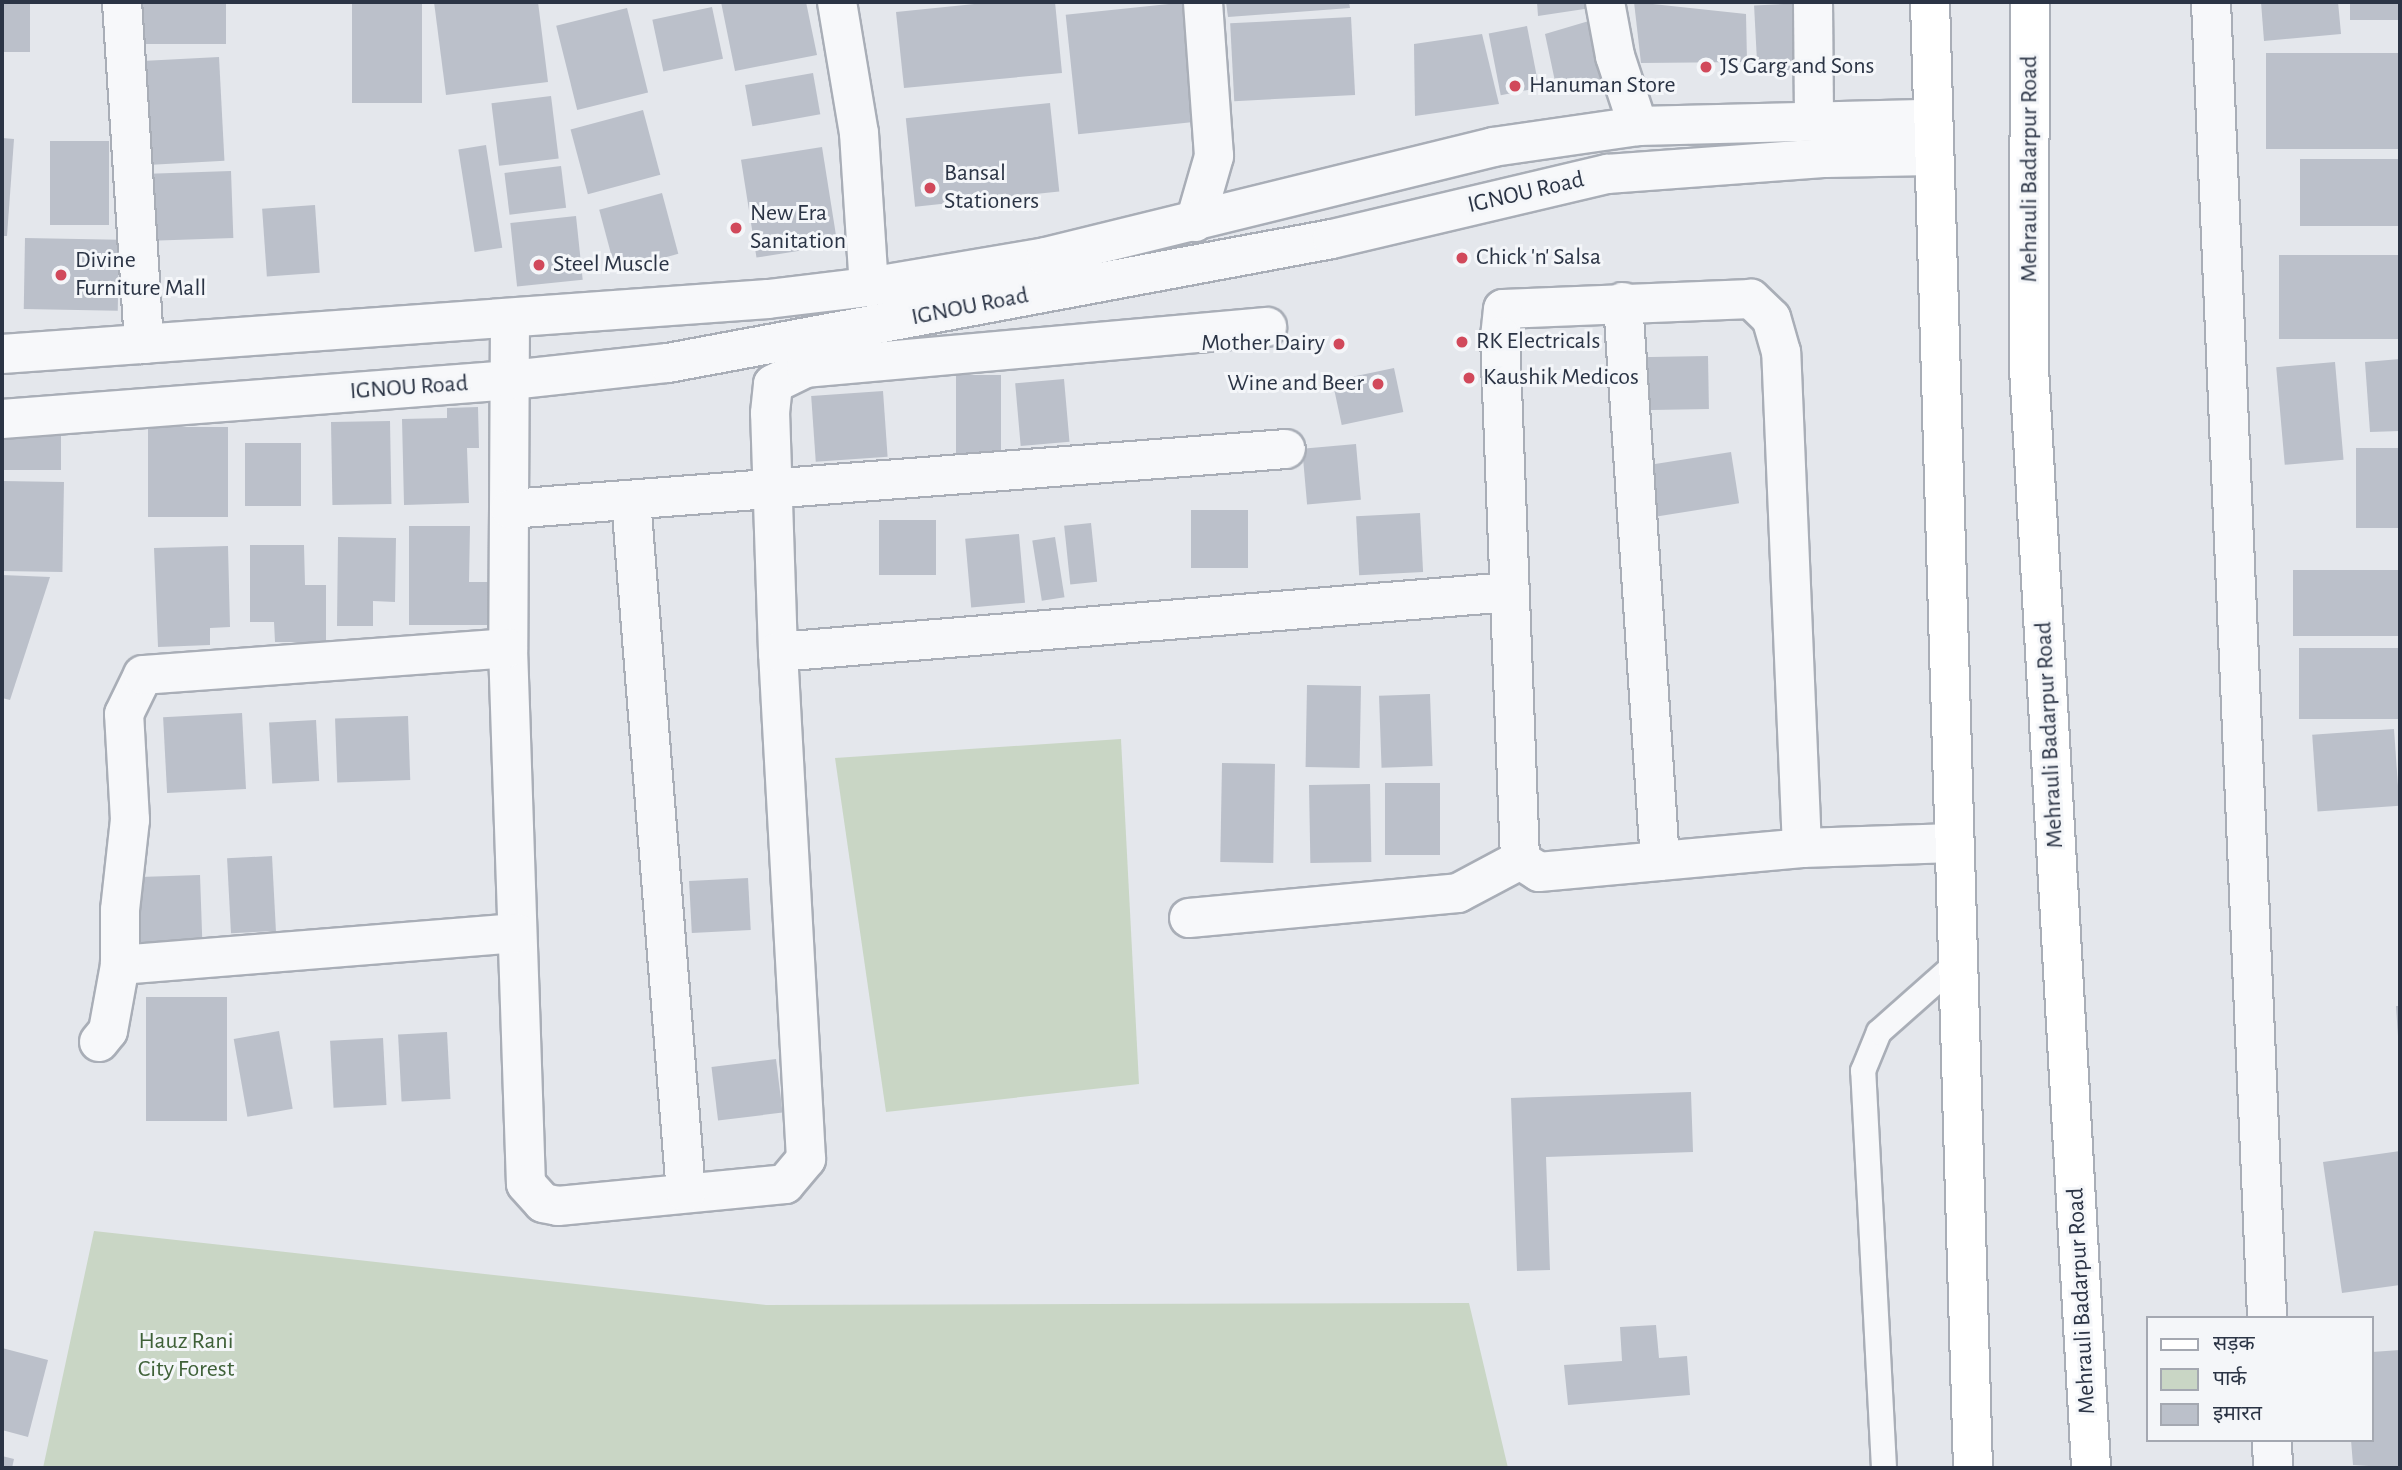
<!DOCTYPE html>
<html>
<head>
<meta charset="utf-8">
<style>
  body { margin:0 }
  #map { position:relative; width:2402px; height:1470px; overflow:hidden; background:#e4e7ec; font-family:"Alegreya Sans","Noto Sans Devanagari",sans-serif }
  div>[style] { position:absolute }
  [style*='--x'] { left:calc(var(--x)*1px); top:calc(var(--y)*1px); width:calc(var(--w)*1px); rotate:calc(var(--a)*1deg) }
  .green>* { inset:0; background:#c9d6c5 }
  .building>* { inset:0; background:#bbc0ca; transform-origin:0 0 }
  .roads { filter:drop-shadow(2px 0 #a9aeb7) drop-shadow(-2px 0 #a9aeb7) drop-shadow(0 2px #a9aeb7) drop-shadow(0 -2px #a9aeb7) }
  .service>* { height:24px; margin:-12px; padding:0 12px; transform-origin:12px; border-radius:12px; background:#f7f8fa }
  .minor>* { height:38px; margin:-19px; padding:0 19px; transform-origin:19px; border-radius:19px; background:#f7f8fa }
  .tertiary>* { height:38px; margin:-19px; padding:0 19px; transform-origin:19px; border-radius:19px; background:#f7f8fa }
  .primary>* { height:38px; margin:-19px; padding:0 19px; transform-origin:19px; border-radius:19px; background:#fff }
  .dots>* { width:19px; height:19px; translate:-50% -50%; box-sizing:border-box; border:4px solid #f4f6f9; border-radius:50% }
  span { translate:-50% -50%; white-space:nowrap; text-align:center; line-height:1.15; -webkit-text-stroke:6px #f4f6f9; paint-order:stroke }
  .poi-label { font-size:24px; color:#2b3445 }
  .left { translate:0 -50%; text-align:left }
  .right { translate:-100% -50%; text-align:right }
  .street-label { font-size:24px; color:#2b3445 }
  .park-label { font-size:24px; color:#3f6138 }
  .frame { position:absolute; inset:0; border:4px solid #2b3445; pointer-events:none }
  .legend { position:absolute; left:2146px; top:1316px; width:228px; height:126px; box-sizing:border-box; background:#f4f6f9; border:2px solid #a4a8b1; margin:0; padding:9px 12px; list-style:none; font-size:21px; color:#2b3445 }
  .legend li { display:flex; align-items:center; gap:14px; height:35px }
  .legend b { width:35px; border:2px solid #a4a8b1 }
</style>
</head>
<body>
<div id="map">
  <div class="green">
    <i style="clip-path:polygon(1121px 739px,1139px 1084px,886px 1112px,835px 758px)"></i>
    <i style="clip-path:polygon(94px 1231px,766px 1305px,1469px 1303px,1508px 1468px,43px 1468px)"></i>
  </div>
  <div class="building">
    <i style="left:2px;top:2px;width:28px;height:50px"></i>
    <i style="left:132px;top:2px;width:94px;height:42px"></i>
    <i style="left:352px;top:2px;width:70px;height:101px"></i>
    <i style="clip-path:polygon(434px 2px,538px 2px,548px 82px,446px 95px)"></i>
    <i style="clip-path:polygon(721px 2px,806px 2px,817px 55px,735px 71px)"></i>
    <i style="clip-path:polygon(994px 2px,1055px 2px,1062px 73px,904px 88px,896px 12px)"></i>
    <i style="left:1188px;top:2px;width:120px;height:123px;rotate:84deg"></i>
    <i style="clip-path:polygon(1226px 2px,1349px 2px,1350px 8px,1228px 17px)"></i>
    <i style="clip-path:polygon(1537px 2px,1590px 2px,1591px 8px,1538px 16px)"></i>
    <i style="clip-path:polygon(1634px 2px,1746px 14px,1747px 62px,1641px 63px)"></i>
    <i style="clip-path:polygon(2261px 2px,2338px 2px,2341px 34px,2264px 41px)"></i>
    <i style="left:2350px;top:2px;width:50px;height:18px"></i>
    <i style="left:1804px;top:3px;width:66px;height:50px;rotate:87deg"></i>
    <i style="left:712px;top:7px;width:53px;height:61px;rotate:78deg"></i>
    <i style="left:627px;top:8px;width:87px;height:73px;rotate:76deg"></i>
    <i style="left:1351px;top:17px;width:78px;height:121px;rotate:87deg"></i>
    <i style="clip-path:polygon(1599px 18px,1613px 78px,1556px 86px,1545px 34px)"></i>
    <i style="left:1527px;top:26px;width:63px;height:39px;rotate:79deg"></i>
    <i style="clip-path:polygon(1482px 34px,1499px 104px,1415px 116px,1414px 44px)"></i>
    <i style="left:2400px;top:53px;width:96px;height:134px;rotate:90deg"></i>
    <i style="left:219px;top:57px;width:104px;height:77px;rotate:87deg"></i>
    <i style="left:813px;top:73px;width:42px;height:69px;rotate:80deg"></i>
    <i style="left:551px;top:96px;width:63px;height:60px;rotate:83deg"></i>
    <i style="left:1050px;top:103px;width:89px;height:145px;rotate:84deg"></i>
    <i style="left:643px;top:110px;width:67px;height:75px;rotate:75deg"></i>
    <i style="clip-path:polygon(2px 138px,14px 139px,7px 236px,2px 236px)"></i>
    <i style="left:50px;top:141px;width:59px;height:84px"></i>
    <i style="left:486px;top:145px;width:104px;height:28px;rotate:81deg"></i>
    <i style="left:822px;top:147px;width:99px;height:82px;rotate:81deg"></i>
    <i style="left:2400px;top:159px;width:67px;height:100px;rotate:90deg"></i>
    <i style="left:561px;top:166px;width:42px;height:57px;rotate:83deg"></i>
    <i style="left:231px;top:171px;width:67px;height:89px;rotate:88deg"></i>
    <i style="left:662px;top:193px;width:63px;height:65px;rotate:75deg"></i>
    <i style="left:315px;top:205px;width:68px;height:53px;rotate:86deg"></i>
    <i style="left:576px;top:216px;width:64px;height:66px;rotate:84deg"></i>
    <i style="left:25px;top:238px;width:94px;height:71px;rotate:1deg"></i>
    <i style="left:2400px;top:255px;width:84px;height:121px;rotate:90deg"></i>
    <i style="left:1708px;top:356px;width:53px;height:71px;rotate:89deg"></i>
    <i style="clip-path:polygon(2400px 359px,2400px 431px,2370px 432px,2365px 362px)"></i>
    <i style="left:2335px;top:362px;width:98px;height:59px;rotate:85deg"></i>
    <i style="left:1394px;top:368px;width:45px;height:63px;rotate:78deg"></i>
    <i style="left:956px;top:375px;width:45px;height:82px"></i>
    <i style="left:1064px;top:379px;width:63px;height:49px;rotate:85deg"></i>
    <i style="left:883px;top:391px;width:66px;height:72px;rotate:86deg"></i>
    <i style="clip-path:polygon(478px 407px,479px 448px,467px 448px,469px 503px,404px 505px,402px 419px,447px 418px,447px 408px)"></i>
    <i style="left:390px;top:421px;width:83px;height:59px;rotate:89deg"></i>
    <i style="left:2px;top:425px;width:59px;height:45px"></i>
    <i style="left:148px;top:427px;width:80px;height:90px"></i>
    <i style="left:301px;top:443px;width:63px;height:56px;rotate:90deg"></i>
    <i style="left:1356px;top:444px;width:56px;height:54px;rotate:85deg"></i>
    <i style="left:2400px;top:448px;width:80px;height:44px;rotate:90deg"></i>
    <i style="left:1731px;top:452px;width:52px;height:96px;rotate:81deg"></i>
    <i style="left:2px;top:481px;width:62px;height:90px;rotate:1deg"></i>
    <i style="left:1191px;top:510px;width:57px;height:58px"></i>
    <i style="left:1420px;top:513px;width:59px;height:64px;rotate:87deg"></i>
    <i style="left:936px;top:520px;width:55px;height:57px;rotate:90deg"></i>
    <i style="left:1091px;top:523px;width:59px;height:27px;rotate:84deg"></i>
    <i style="clip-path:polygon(409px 526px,470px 526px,469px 582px,488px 582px,488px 625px,409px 625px)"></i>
    <i style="left:1019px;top:534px;width:69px;height:54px;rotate:85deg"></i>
    <i style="clip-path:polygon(338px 537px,396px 538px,395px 602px,373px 601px,373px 626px,337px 626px)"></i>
    <i style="left:1055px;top:537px;width:61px;height:23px;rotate:81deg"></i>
    <i style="clip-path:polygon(250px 545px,304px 545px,305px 585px,326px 585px,326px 642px,275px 642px,274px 622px,250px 622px)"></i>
    <i style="clip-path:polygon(228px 546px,230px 627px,210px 628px,210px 645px,158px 647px,154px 548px)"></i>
    <i style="left:2400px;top:570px;width:66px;height:107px;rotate:90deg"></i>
    <i style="clip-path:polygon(2px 575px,50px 577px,10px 700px,2px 698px)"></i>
    <i style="left:2400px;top:648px;width:71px;height:101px;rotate:90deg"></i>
    <i style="left:1307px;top:685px;width:54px;height:82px;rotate:1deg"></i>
    <i style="left:1430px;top:694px;width:72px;height:51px;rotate:88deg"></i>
    <i style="left:242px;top:713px;width:76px;height:79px;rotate:87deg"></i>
    <i style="left:408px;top:716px;width:64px;height:73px;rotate:88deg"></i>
    <i style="left:316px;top:720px;width:61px;height:47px;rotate:87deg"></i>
    <i style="left:2394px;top:729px;width:77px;height:82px;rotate:86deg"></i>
    <i style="left:1222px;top:763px;width:53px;height:99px;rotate:1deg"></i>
    <i style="left:1385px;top:783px;width:55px;height:72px"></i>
    <i style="left:1370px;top:784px;width:78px;height:61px;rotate:89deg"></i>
    <i style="left:272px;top:856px;width:75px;height:45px;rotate:87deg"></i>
    <i style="left:200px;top:875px;width:72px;height:68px;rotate:88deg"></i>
    <i style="left:748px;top:878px;width:52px;height:59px;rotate:87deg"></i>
    <i style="left:227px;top:997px;width:124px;height:81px;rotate:90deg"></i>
    <i style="clip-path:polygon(2396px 1006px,2400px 1006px,2400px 1036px,2398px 1036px)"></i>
    <i style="left:279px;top:1031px;width:79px;height:46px;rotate:80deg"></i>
    <i style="left:447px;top:1032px;width:67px;height:49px;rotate:87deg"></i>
    <i style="left:383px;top:1038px;width:67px;height:53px;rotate:87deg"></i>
    <i style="left:776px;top:1059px;width:54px;height:65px;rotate:83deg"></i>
    <i style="clip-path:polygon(1691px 1092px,1693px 1152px,1546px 1157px,1550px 1270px,1517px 1271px,1511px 1098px)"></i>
    <i style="clip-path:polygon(2400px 1151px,2400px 1285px,2342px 1293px,2323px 1162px)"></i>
    <i style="clip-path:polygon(1656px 1325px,1659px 1358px,1687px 1356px,1690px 1395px,1568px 1405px,1564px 1365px,1622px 1361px,1620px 1327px)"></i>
    <i style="clip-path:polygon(2px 1348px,48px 1360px,28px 1437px,2px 1430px)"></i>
    <i style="clip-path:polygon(2400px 1350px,2400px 1468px,2353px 1465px,2351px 1440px,2372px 1440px,2372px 1352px)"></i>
    <i style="clip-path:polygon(2px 1456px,14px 1459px,12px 1468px,2px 1468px)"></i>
  </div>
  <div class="roads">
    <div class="service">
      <i style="--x:1884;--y:1468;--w:398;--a:-93"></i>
      <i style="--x:1863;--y:1071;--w:42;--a:-67.7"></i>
      <i style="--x:1879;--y:1032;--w:106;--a:-41.5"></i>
    </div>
    <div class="minor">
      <i style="--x:122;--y:2;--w:343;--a:86.3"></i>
      <i style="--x:837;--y:2;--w:133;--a:80.5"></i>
      <i style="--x:859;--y:133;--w:154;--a:86.3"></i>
      <i style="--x:1605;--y:2;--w:55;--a:79.5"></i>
      <i style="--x:1615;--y:56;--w:74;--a:71.8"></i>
      <i style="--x:1813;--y:2;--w:118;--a:89.5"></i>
      <i style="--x:2211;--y:2;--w:1317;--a:87.56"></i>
      <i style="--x:1195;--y:222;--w:69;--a:-73.9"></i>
      <i style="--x:1214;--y:156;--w:154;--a:-94.1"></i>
      <i style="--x:1623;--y:302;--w:560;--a:86.21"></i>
      <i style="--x:510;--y:318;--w:330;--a:90.3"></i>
      <i style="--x:508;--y:648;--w:536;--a:88.08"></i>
      <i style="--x:526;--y:1184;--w:25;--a:48"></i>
      <i style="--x:543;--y:1203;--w:15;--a:11"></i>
      <i style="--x:558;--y:1206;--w:228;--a:-5.5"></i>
      <i style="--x:785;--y:1184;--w:33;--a:-50"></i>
      <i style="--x:806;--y:1159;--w:508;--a:-93.16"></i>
      <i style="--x:778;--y:652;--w:239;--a:-91.9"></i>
      <i style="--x:770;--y:413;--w:29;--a:-84"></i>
      <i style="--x:773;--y:384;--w:37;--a:-26"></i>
      <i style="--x:806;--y:368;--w:463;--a:-5.1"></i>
      <i style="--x:631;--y:500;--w:695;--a:85.46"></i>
      <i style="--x:510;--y:509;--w:778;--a:-4.42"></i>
      <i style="--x:778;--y:652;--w:734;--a:-4.69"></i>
      <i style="--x:1802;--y:848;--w:496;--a:-92.4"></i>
      <i style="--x:1781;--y:352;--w:35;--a:-106"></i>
      <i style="--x:1771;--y:318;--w:28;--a:-136"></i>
      <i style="--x:1751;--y:299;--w:248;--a:177.7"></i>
      <i style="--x:1503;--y:309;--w:27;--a:96"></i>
      <i style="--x:1500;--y:336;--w:524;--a:87.81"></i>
      <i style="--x:1520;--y:860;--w:22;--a:32"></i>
      <i style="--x:1539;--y:872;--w:264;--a:-5.2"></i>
      <i style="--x:1802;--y:848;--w:152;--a:-1.9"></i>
      <i style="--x:1189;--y:918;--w:270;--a:-5.3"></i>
      <i style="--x:1458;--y:893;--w:70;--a:-28"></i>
      <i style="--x:120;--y:965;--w:398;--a:-4.6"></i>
      <i style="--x:99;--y:1042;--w:14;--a:-51"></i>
      <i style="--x:108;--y:1031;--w:67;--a:-79.7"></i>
      <i style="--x:120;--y:965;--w:55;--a:-90"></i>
      <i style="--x:120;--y:910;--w:91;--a:-83.7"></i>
      <i style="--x:130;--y:820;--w:106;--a:-93.2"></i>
      <i style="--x:124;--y:714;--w:43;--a:-64"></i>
      <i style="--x:143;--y:675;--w:366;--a:-4.2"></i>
      <i style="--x:2272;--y:1440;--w:28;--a:88"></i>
    </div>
    <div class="tertiary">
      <i style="--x:2;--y:354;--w:768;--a:-4.11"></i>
      <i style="--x:768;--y:299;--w:102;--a:-6.8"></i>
      <i style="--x:869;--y:287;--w:180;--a:-9.6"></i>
      <i style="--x:1046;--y:257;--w:460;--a:-13.8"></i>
      <i style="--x:1493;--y:147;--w:147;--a:-8.2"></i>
      <i style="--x:1638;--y:126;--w:293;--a:-1.4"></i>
      <i style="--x:2;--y:419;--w:510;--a:-4.38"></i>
      <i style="--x:511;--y:380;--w:158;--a:-6.2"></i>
      <i style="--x:668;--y:363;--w:675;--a:-10.58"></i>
      <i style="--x:1332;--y:239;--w:283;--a:-13.3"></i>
      <i style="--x:1607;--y:174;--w:220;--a:-4.2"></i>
      <i style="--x:1826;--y:158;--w:106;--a:-1.1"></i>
    </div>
    <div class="primary">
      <i style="--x:1930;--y:2;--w:1467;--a:88.32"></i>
      <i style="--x:2030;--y:2;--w:366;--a:90.2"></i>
      <i style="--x:2029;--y:368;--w:1102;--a:86.77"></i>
    </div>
  </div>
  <div class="dots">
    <i style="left:1706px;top:67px;background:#d1495b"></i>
    <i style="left:1515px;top:86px;background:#d1495b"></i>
    <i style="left:930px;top:188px;background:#d1495b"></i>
    <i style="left:736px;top:228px;background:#d1495b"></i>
    <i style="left:1462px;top:258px;background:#d1495b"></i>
    <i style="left:539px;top:265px;background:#d1495b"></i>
    <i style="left:61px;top:275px;background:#d1495b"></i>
    <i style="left:1462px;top:342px;background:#d1495b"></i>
    <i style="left:1339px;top:344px;background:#d1495b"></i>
    <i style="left:1469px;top:378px;background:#d1495b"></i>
    <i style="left:1378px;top:384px;background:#d1495b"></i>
  </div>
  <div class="poi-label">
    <span class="left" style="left:1720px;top:67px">JS Garg and Sons</span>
    <span class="left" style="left:1529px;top:86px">Hanuman Store</span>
    <span class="left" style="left:944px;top:188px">Bansal<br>Stationers</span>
    <span class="left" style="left:750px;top:228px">New Era<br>Sanitation</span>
    <span class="left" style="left:1476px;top:258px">Chick 'n' Salsa</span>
    <span class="left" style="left:75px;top:275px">Divine<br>Furniture Mall</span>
    <span class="left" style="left:553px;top:265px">Steel Muscle</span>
    <span class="left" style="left:1476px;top:342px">RK Electricals</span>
    <span class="right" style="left:1325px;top:344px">Mother Dairy</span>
    <span class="left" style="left:1483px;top:378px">Kaushik Medicos</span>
    <span class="right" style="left:1364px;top:384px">Wine and Beer</span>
  </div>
  <div class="street-label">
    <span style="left:2030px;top:169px;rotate:-90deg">Mehrauli Badarpur Road</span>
    <span style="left:1526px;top:193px;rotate:-13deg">IGNOU Road</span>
    <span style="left:970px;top:307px;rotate:-11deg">IGNOU Road</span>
    <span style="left:409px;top:388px;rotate:-4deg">IGNOU Road</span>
    <span style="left:2050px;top:735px;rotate:-93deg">Mehrauli Badarpur Road</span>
    <span style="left:2082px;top:1301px;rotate:-93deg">Mehrauli Badarpur Road</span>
  </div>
  <div class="park-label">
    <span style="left:186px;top:1356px">Hauz Rani<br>City Forest</span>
  </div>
  <div class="frame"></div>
  <ul class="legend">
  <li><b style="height:9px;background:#fff"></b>सड़क</li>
  <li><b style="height:19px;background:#c9d6c5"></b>पार्क</li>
  <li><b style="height:19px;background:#bbc0ca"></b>इमारत</li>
  </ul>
</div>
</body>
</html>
